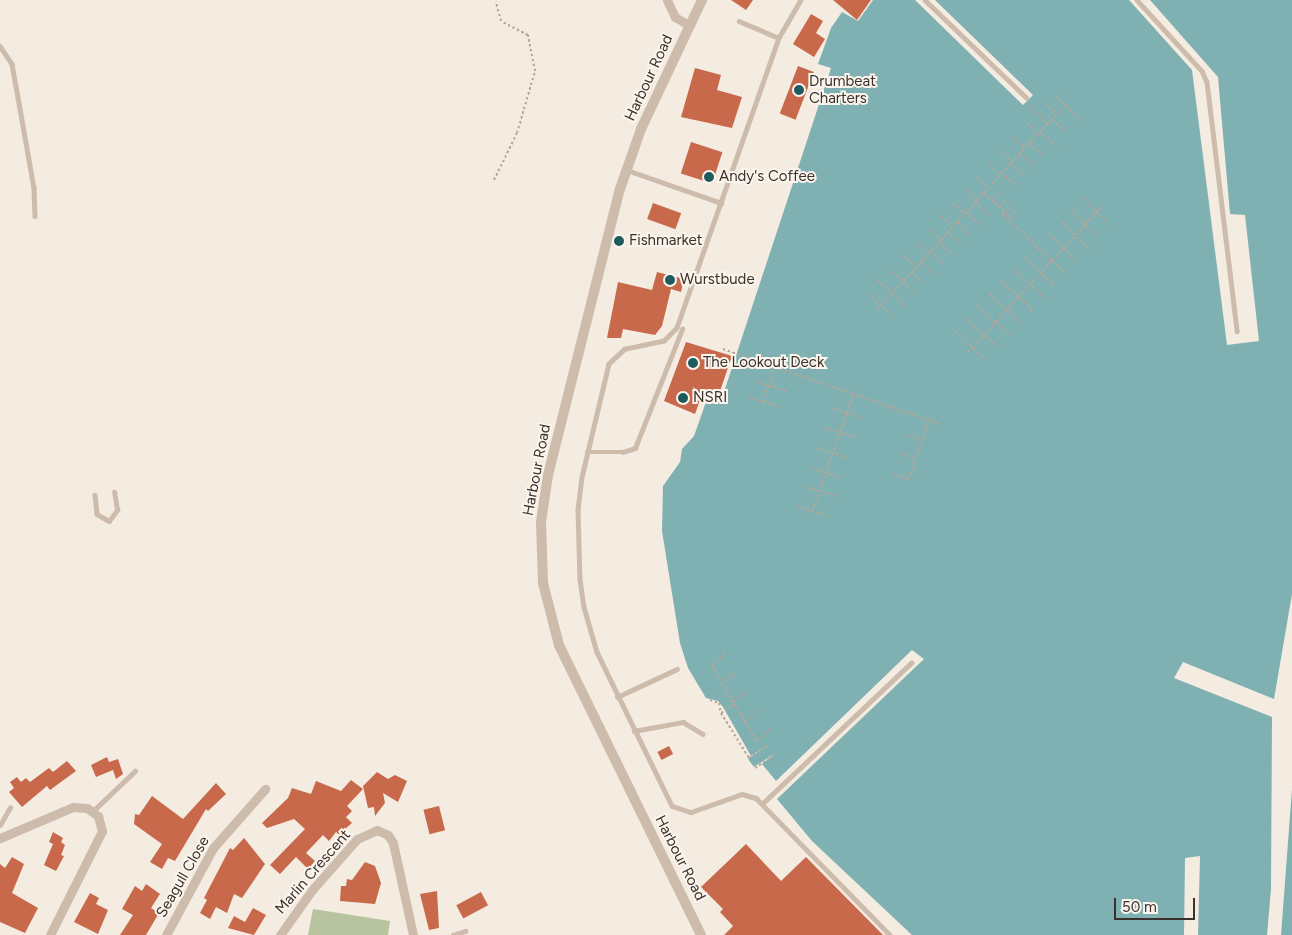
<!DOCTYPE html>
<html>
<head>
<meta charset="utf-8">
<style>
  body { margin:0 }
  #map { position:relative; width:1292px; height:935px; overflow:hidden; background:#f4ebe1; font-family:Figtree,sans-serif }
  div>[style] { position:absolute }
  [style*='--x'] { left:calc(var(--x)*1px); top:calc(var(--y)*1px); width:calc(var(--w)*1px); rotate:calc(var(--a)*1deg) }
  .green>* { inset:0; background:#b8c4a0 }
  .water>* { inset:0; background:#7fb0b2 }
  .building>* { inset:0; background:#c8694b; transform-origin:0 0 }
  .path>* { height:2px; margin-top:-1px; transform-origin:0; background:repeating-linear-gradient(90deg,#b9a596 0 2.5px,transparent 0 5px) }
  .service>* { height:4.5px; margin:-2.25px; padding:0 2.25px; transform-origin:2.25px; border-radius:2.25px; background:#cdbbac }
  .minor>* { height:9px; margin:-4.5px; padding:0 4.5px; transform-origin:4.5px; border-radius:4.5px; background:#cdbbac }
  .tertiary>* { height:10px; margin:-5px; padding:0 5px; transform-origin:5px; border-radius:5px; background:#cdbbac }
  .dots>* { width:14px; height:14px; translate:-50% -50%; box-sizing:border-box; border:2px solid #fbf5ee; border-radius:50% }
  span { translate:-50% -50%; white-space:nowrap; text-align:center; line-height:1.15; -webkit-text-stroke:4px #fbf5ee; paint-order:stroke }
  .street-label { font-size:15px; color:#3b302b }
  .poi-label { font-size:15px; color:#3b302b }
  .left { translate:0 -50%; text-align:left }
  .scale { position:absolute; left:1114px; top:898px; width:81px; height:22px; box-sizing:border-box; border:2px solid #3b302b; border-top:0; padding-left:6px; font-size:15px; line-height:18px; white-space:nowrap; color:#3b302b; -webkit-text-stroke:4px #fbf5ee; paint-order:stroke }
</style>
</head>
<body>
<div id="map">
  <div class="green">
    <i style="clip-path:polygon(313px 909px,390px 921px,388px 935px,308px 935px)"></i>
  </div>
  <div class="water">
    <i style="clip-path:polygon(873px 0,915px 0,1023px 105px,1033px 95px,935px 0,1129px 0,1192px 70px,1227px 345px,1259px 341px,1245px 215px,1230px 214px,1218px 77px,1150px 0,1292px 0,1292px 594px,1274px 699px,1183px 662px,1174px 678px,1272px 717px,1271px 889px,1267px 935px,1198px 935px,1200px 856px,1185px 858px,1184px 935px,912px 935px,812px 841px,777px 799px,924px 659px,912px 650px,776px 781px,762px 764px,774px 754px,754px 767px,748px 759px,768px 745px,751px 756px,723px 707px,718px 701px,706px 698px,688px 668px,680px 643px,662px 531px,663px 486px,680px 462px,682px 449px,694px 436px,707px 399px,723px 395px,831px 68px,818px 64px,831px 28px,842px 12px,858px 21px)"></i>
    <i style="clip-path:polygon(1292px 789px,1292px 935px,1281px 935px,1282px 922px)"></i>
  </div>
  <div class="building">
    <i style="clip-path:polygon(731px 0,753px 0,746px 10px)"></i>
    <i style="clip-path:polygon(833px 0,871px 0,857px 20px)"></i>
    <i style="clip-path:polygon(811px 14px,823px 21px,816px 33px,825px 39px,814px 57px,793px 44px)"></i>
    <i style="left:798px;top:66px;width:17px;height:51px;rotate:21deg"></i>
    <i style="clip-path:polygon(695px 68px,721px 75px,717px 90px,742px 97px,732px 128px,681px 117px)"></i>
    <i style="left:691px;top:142px;width:33px;height:33px;rotate:18deg"></i>
    <i style="left:653px;top:203px;width:30px;height:17px;rotate:20deg"></i>
    <i style="clip-path:polygon(657px 272px,684px 279px,681px 292px,671px 289px,662px 326px,655px 335px,623px 329px,621px 338px,607px 338px,618px 282px,652px 290px)"></i>
    <i style="clip-path:polygon(686px 342px,732px 356px,719px 394px,704px 389px,695px 414px,664px 401px)"></i>
    <i style="left:669px;top:746px;width:9px;height:13px;rotate:63deg"></i>
    <i style="clip-path:polygon(107px 757px,109px 762px,118px 759px,123px 774px,116px 779px,113px 770px,96px 777px,91px 765px)"></i>
    <i style="clip-path:polygon(67px 761px,76px 771px,50px 790px,47px 786px,22px 807px,9px 792px,14px 788px,10px 782px,17px 777px,21px 782px,26px 778px,30px 782px,49px 768px,53px 772px)"></i>
    <i style="clip-path:polygon(377px 772px,388px 779px,395px 775px,407px 781px,398px 802px,383px 793px,385px 803px,375px 816px,374px 807px,368px 808px,363px 786px)"></i>
    <i style="clip-path:polygon(351px 780px,363px 789px,347px 806px,352px 811px,346px 817px,352px 823px,345px 829px,347px 841px,336px 832px,329px 841px,323px 835px,306px 853px,315px 861px,308px 869px,296px 857px,280px 874px,270px 865px,305px 829px,294px 819px,267px 828px,262px 823px,288px 798px,292px 788px,311px 794px,316px 781px,341px 791px)"></i>
    <i style="clip-path:polygon(216px 783px,226px 794px,208px 811px,206px 809px,175px 861px,168px 858px,162px 869px,150px 862px,162px 844px,134px 824px,135px 814px,139px 815px,152px 796px,183px 819px)"></i>
    <i style="left:439px;top:806px;width:25px;height:16px;rotate:76deg"></i>
    <i style="clip-path:polygon(53px 832px,63px 838px,61px 842px,65px 845px,61px 855px,64px 856px,56px 871px,44px 865px,53px 844px,49px 842px)"></i>
    <i style="clip-path:polygon(244px 838px,265px 864px,242px 898px,234px 894px,227px 913px,216px 907px,210px 919px,200px 913px,207px 900px,204px 898px,230px 848px,233px 850px)"></i>
    <i style="clip-path:polygon(746px 844px,781px 881px,806px 857px,883px 935px,724px 935px,733px 926px,720px 912px,723px 909px,701px 887px)"></i>
    <i style="clip-path:polygon(12px 857px,24px 864px,12px 893px,38px 908px,25px 933px,0 922px,0 864px,5px 868px)"></i>
    <i style="clip-path:polygon(365px 862px,375px 866px,381px 883px,375px 904px,340px 901px,341px 886px,346px 886px,347px 879px,352px 880px)"></i>
    <i style="clip-path:polygon(146px 884px,160px 894px,151px 908px,159px 913px,146px 935px,120px 935px,133px 915px,122px 909px,135px 886px,142px 891px)"></i>
    <i style="clip-path:polygon(437px 891px,439px 928px,429px 930px,420px 894px)"></i>
    <i style="left:481px;top:892px;width:15px;height:28px;rotate:62deg"></i>
    <i style="clip-path:polygon(90px 893px,99px 898px,96px 904px,108px 910px,98px 934px,74px 922px)"></i>
    <i style="clip-path:polygon(253px 908px,266px 915px,254px 935px,228px 928px,234px 916px,245px 922px)"></i>
  </div>
  <div class="path">
    <i style="--x:1055;--y:95;--w:36;--a:44"></i>
    <i style="--x:1046;--y:104;--w:15;--a:42"></i>
    <i style="--x:1029;--y:106;--w:25;--a:45"></i>
    <i style="--x:1047;--y:124;--w:27;--a:-45"></i>
    <i style="--x:1052;--y:120;--w:21;--a:41"></i>
    <i style="--x:1027;--y:123;--w:16;--a:45"></i>
    <i style="--x:1040;--y:132;--w:21;--a:41"></i>
    <i style="--x:1014;--y:138;--w:15;--a:42"></i>
    <i style="--x:1029;--y:143;--w:19;--a:43"></i>
    <i style="--x:1001;--y:151;--w:15;--a:42"></i>
    <i style="--x:1020;--y:154;--w:19;--a:39"></i>
    <i style="--x:1011;--y:163;--w:19;--a:43"></i>
    <i style="--x:989;--y:164;--w:15;--a:42"></i>
    <i style="--x:1002;--y:173;--w:20;--a:41"></i>
    <i style="--x:977;--y:177;--w:16;--a:45"></i>
    <i style="--x:494;--y:180;--w:52;--a:-63.9"></i>
    <i style="--x:517;--y:133;--w:65;--a:-73.8"></i>
    <i style="--x:535;--y:71;--w:37;--a:-101"></i>
    <i style="--x:528;--y:35;--w:30;--a:-153"></i>
    <i style="--x:501;--y:21;--w:20;--a:-105"></i>
    <i style="--x:965;--y:190;--w:16;--a:45"></i>
    <i style="--x:984;--y:193;--w:37;--a:43"></i>
    <i style="--x:1083;--y:198;--w:37;--a:46"></i>
    <i style="--x:993;--y:201;--w:11;--a:-49"></i>
    <i style="--x:975;--y:202;--w:21;--a:43"></i>
    <i style="--x:953;--y:203;--w:16;--a:45"></i>
    <i style="--x:1012;--y:204;--w:14;--a:135"></i>
    <i style="--x:1002;--y:214;--w:69;--a:43.2"></i>
    <i style="--x:1052;--y:261;--w:74;--a:-47.7"></i>
    <i style="--x:999;--y:206;--w:10;--a:-45"></i>
    <i style="--x:1071;--y:210;--w:37;--a:46"></i>
    <i style="--x:966;--y:212;--w:21;--a:43"></i>
    <i style="--x:941;--y:216;--w:16;--a:45"></i>
    <i style="--x:1011;--y:217;--w:11;--a:-49"></i>
    <i style="--x:957;--y:222;--w:20;--a:45"></i>
    <i style="--x:1062;--y:222;--w:37;--a:46"></i>
    <i style="--x:929;--y:229;--w:16;--a:45"></i>
    <i style="--x:947;--y:232;--w:21;--a:43"></i>
    <i style="--x:1050;--y:234;--w:37;--a:46"></i>
    <i style="--x:939;--y:241;--w:20;--a:45"></i>
    <i style="--x:917;--y:243;--w:14;--a:45"></i>
    <i style="--x:930;--y:251;--w:19;--a:47"></i>
    <i style="--x:904;--y:256;--w:15;--a:42"></i>
    <i style="--x:1026;--y:258;--w:40;--a:44"></i>
    <i style="--x:921;--y:261;--w:19;--a:47"></i>
    <i style="--x:889;--y:268;--w:37;--a:44"></i>
    <i style="--x:1014;--y:269;--w:42;--a:43.1"></i>
    <i style="--x:911;--y:271;--w:19;--a:47"></i>
    <i style="--x:878;--y:280;--w:41;--a:43"></i>
    <i style="--x:1002;--y:281;--w:43;--a:44.1"></i>
    <i style="--x:868;--y:294;--w:36;--a:42"></i>
    <i style="--x:990;--y:294;--w:42;--a:43.1"></i>
    <i style="--x:978;--y:306;--w:42;--a:43.1"></i>
    <i style="--x:877;--y:310;--w:252;--a:-47.6"></i>
    <i style="--x:966;--y:319;--w:44;--a:41.3"></i>
    <i style="--x:955;--y:331;--w:41;--a:43"></i>
    <i style="--x:723;--y:349;--w:230;--a:19.1"></i>
    <i style="--x:968;--y:352;--w:124;--a:-47.3"></i>
    <i style="--x:1052;--y:261;--w:20;--a:41"></i>
    <i style="--x:755;--y:381;--w:33;--a:18"></i>
    <i style="--x:749;--y:397;--w:32;--a:18"></i>
    <i style="--x:763;--y:402;--w:37;--a:-70"></i>
    <i style="--x:831;--y:408;--w:32;--a:18"></i>
    <i style="--x:825;--y:428;--w:34;--a:17"></i>
    <i style="--x:908;--y:436;--w:15;--a:11"></i>
    <i style="--x:817;--y:448;--w:32;--a:18"></i>
    <i style="--x:901;--y:453;--w:16;--a:18"></i>
    <i style="--x:811;--y:468;--w:32;--a:18"></i>
    <i style="--x:893;--y:474;--w:17;--a:17"></i>
    <i style="--x:909;--y:479;--w:62;--a:-71.3"></i>
    <i style="--x:804;--y:486;--w:32;--a:18"></i>
    <i style="--x:797;--y:506;--w:33;--a:18"></i>
    <i style="--x:812;--y:511;--w:124;--a:-70.3"></i>
    <i style="--x:725;--y:653;--w:18;--a:137"></i>
    <i style="--x:712;--y:665;--w:45;--a:60.6"></i>
    <i style="--x:722;--y:684;--w:17;--a:-40"></i>
    <i style="--x:710;--y:700;--w:9;--a:18"></i>
    <i style="--x:719;--y:703;--w:10;--a:79"></i>
    <i style="--x:721;--y:713;--w:53;--a:58.1"></i>
    <i style="--x:749;--y:758;--w:23;--a:-34"></i>
    <i style="--x:733;--y:702;--w:18;--a:-38"></i>
    <i style="--x:721;--y:713;--w:16;--a:-35"></i>
    <i style="--x:734;--y:704;--w:44;--a:58.1"></i>
    <i style="--x:757;--y:741;--w:19;--a:-43"></i>
    <i style="--x:745;--y:722;--w:18;--a:-41"></i>
    <i style="--x:755;--y:768;--w:23;--a:-34"></i>
  </div>
  <div class="service">
    <i style="--x:801;--y:0;--w:44;--a:120.1"></i>
    <i style="--x:779;--y:38;--w:307;--a:109.4"></i>
    <i style="--x:677;--y:328;--w:18;--a:135"></i>
    <i style="--x:664;--y:341;--w:40;--a:168"></i>
    <i style="--x:625;--y:349;--w:22;--a:137"></i>
    <i style="--x:609;--y:364;--w:116;--a:103.4"></i>
    <i style="--x:582;--y:477;--w:32;--a:97"></i>
    <i style="--x:578;--y:509;--w:70;--a:88.4"></i>
    <i style="--x:580;--y:579;--w:28;--a:82"></i>
    <i style="--x:584;--y:607;--w:47;--a:73.9"></i>
    <i style="--x:597;--y:652;--w:171;--a:64"></i>
    <i style="--x:672;--y:806;--w:20;--a:18"></i>
    <i style="--x:691;--y:812;--w:54;--a:-19.4"></i>
    <i style="--x:742;--y:794;--w:15;--a:16"></i>
    <i style="--x:756;--y:798;--w:192;--a:45.6"></i>
    <i style="--x:925;--y:0;--w:141;--a:43.9"></i>
    <i style="--x:1137;--y:0;--w:96;--a:47.5"></i>
    <i style="--x:1202;--y:71;--w:12;--a:66"></i>
    <i style="--x:1207;--y:82;--w:251;--a:83.1"></i>
    <i style="--x:739;--y:21;--w:43;--a:23"></i>
    <i style="--x:0;--y:46;--w:22;--a:56"></i>
    <i style="--x:12;--y:64;--w:22;--a:80"></i>
    <i style="--x:16;--y:86;--w:104;--a:80"></i>
    <i style="--x:34;--y:188;--w:28;--a:88"></i>
    <i style="--x:627;--y:170;--w:100;--a:19.3"></i>
    <i style="--x:587;--y:452;--w:36;--a:0"></i>
    <i style="--x:623;--y:452;--w:13;--a:-18"></i>
    <i style="--x:635;--y:448;--w:128;--a:-68.4"></i>
    <i style="--x:95;--y:495;--w:19;--a:84"></i>
    <i style="--x:97;--y:514;--w:14;--a:30"></i>
    <i style="--x:109;--y:521;--w:14;--a:-54"></i>
    <i style="--x:117;--y:510;--w:18;--a:-99"></i>
    <i style="--x:617;--y:697;--w:66;--a:-25"></i>
    <i style="--x:634;--y:731;--w:50;--a:-10.4"></i>
    <i style="--x:683;--y:722;--w:23;--a:31"></i>
    <i style="--x:763;--y:803;--w:204;--a:-43.4"></i>
    <i style="--x:93;--y:811;--w:58;--a:-43.6"></i>
    <i style="--x:0;--y:825;--w:20;--a:-60"></i>
    <i style="--x:453;--y:935;--w:13;--a:-18"></i>
  </div>
  <div class="minor">
    <i style="--x:667;--y:0;--w:19;--a:65"></i>
    <i style="--x:675;--y:17;--w:17;--a:31"></i>
    <i style="--x:0;--y:838;--w:79;--a:-23"></i>
    <i style="--x:73;--y:807;--w:14;--a:4"></i>
    <i style="--x:87;--y:808;--w:14;--a:36"></i>
    <i style="--x:98;--y:816;--w:16;--a:75"></i>
    <i style="--x:102;--y:831;--w:116;--a:116.6"></i>
    <i style="--x:166;--y:935;--w:99;--a:-61.6"></i>
    <i style="--x:213;--y:848;--w:79;--a:-48.6"></i>
    <i style="--x:280;--y:935;--w:55;--a:-54.6"></i>
    <i style="--x:312;--y:890;--w:68;--a:-48.6"></i>
    <i style="--x:357;--y:839;--w:22;--a:-24"></i>
    <i style="--x:377;--y:830;--w:12;--a:24"></i>
    <i style="--x:388;--y:835;--w:9;--a:58"></i>
    <i style="--x:393;--y:843;--w:94;--a:77.7"></i>
  </div>
  <div class="tertiary">
    <i style="--x:701;--y:935;--w:323;--a:-116.1"></i>
    <i style="--x:559;--y:645;--w:64;--a:-104.5"></i>
    <i style="--x:543;--y:583;--w:61;--a:-91.9"></i>
    <i style="--x:541;--y:522;--w:48;--a:-81.5"></i>
    <i style="--x:548;--y:475;--w:295;--a:-75.9"></i>
    <i style="--x:620;--y:189;--w:64;--a:-70.7"></i>
    <i style="--x:641;--y:129;--w:143;--a:-64.7"></i>
  </div>
  <div class="dots">
    <i style="left:799px;top:90px;background:#1f5a5e"></i>
    <i style="left:709px;top:177px;background:#1f5a5e"></i>
    <i style="left:619px;top:241px;background:#1f5a5e"></i>
    <i style="left:670px;top:280px;background:#1f5a5e"></i>
    <i style="left:693px;top:363px;background:#1f5a5e"></i>
    <i style="left:683px;top:398px;background:#1f5a5e"></i>
  </div>
  <div class="street-label">
    <span style="left:649px;top:78px;rotate:-65deg">Harbour Road</span>
    <span style="left:537px;top:470px;rotate:-79deg">Harbour Road</span>
    <span style="left:680px;top:858px;rotate:63deg">Harbour Road</span>
    <span style="left:313px;top:872px;rotate:-49deg">Marlin Crescent</span>
    <span style="left:183px;top:877px;rotate:-60deg">Seagull Close</span>
  </div>
  <div class="poi-label">
    <span class="left" style="left:809px;top:90px">Drumbeat<br>Charters</span>
    <span class="left" style="left:719px;top:177px">Andy's Coffee</span>
    <span class="left" style="left:629px;top:241px">Fishmarket</span>
    <span class="left" style="left:680px;top:280px">Wurstbude</span>
    <span class="left" style="left:703px;top:363px">The Lookout Deck</span>
    <span class="left" style="left:693px;top:398px">NSRI</span>
  </div>
  <div class="scale">50 m</div>
</div>
</body>
</html>
